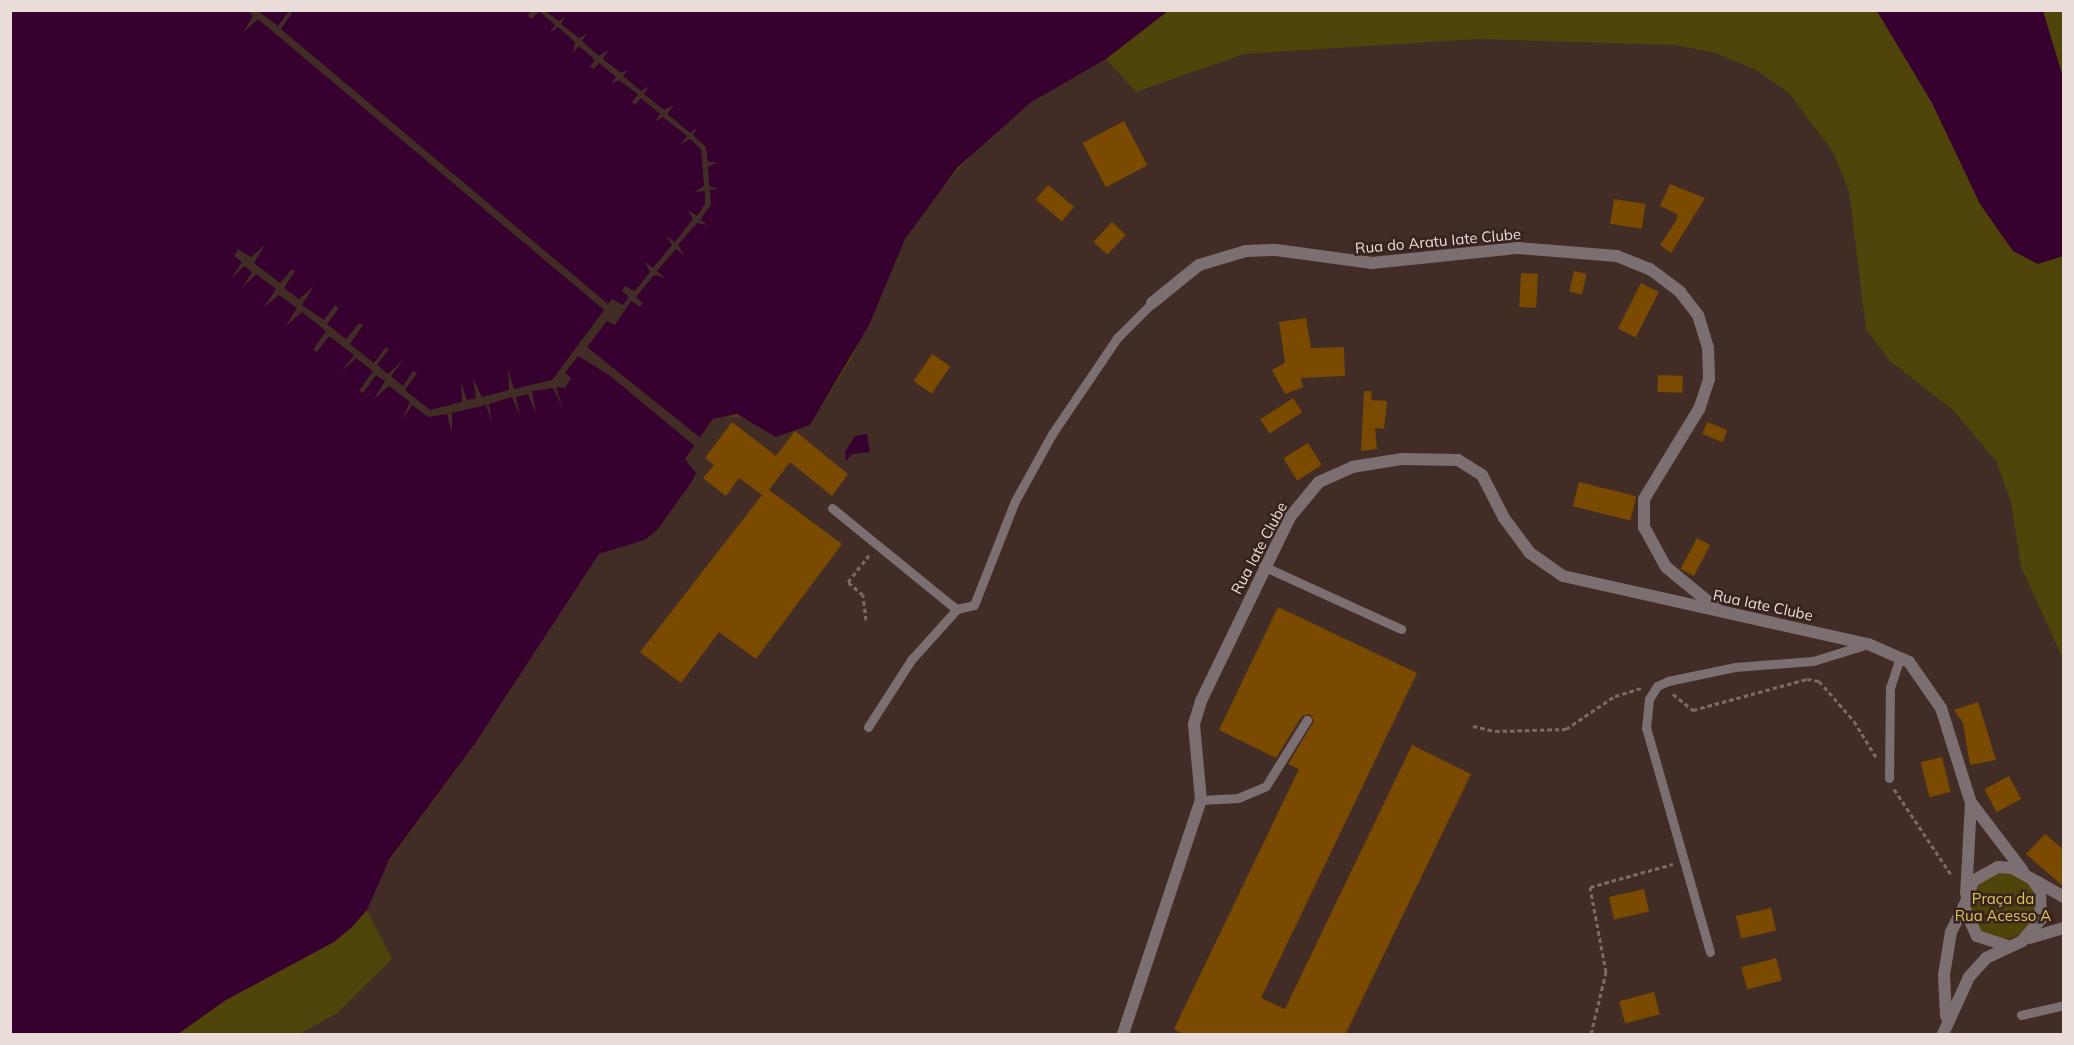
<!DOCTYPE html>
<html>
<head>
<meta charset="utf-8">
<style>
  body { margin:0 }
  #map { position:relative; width:2074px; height:1045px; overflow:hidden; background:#422c26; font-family:Mulish,sans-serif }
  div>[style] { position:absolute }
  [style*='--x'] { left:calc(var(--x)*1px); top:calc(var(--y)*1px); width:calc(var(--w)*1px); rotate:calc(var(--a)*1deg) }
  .green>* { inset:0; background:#4f4409 }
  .round { border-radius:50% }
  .water>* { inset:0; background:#36012e }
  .pier>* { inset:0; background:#422c26 }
  .building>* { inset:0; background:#7b4a01; transform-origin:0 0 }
  .path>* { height:3px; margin-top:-1.5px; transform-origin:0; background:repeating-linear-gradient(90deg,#7d6a64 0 4.5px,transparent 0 7.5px) }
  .lane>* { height:9px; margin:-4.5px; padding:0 4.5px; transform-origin:4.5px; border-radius:4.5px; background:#7b6f71 }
  .street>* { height:12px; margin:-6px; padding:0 6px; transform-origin:6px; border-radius:6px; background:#7b6f71 }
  span { translate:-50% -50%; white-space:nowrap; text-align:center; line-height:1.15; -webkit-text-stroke:5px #37221d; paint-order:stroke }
  .street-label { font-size:15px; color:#eadcd8 }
  .park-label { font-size:15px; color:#dcc559 }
  .frame { position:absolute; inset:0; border:12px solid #eadcd8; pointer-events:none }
</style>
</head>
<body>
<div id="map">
  <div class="green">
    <i style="clip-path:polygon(1104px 10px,2063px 11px,2063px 659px,2021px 567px,2011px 502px,1996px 461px,1953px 410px,1890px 361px,1866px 329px,1849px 191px,1833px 152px,1788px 92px,1756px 70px,1716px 53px,1674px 45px,1477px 39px,1244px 54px,1136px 92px,1106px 59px,1030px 103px,988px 137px,932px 198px,905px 239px,852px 357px,810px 425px,776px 437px,744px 417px,716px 416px,685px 459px,696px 473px,693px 480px,658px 529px,645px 540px,599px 554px,476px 742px,380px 874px,367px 910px,392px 959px,337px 1013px,300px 1034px,129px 1034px,430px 699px)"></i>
    <i class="round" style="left:1970px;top:873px;width:66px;height:66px"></i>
  </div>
  <div class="water">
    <i style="clip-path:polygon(10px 11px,1168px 11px,1106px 59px,1030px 103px,957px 168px,905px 239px,869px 325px,810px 425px,776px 437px,737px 414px,713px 419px,685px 459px,696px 473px,693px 480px,658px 529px,645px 540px,599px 554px,476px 742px,389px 860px,367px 910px,352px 927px,334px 942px,226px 1000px,178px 1034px,11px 1034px)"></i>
    <i style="clip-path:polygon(1877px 11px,2043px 11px,2063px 77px,2063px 256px,2038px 264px,2013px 251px,1980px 204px,1932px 103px)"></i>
    <i style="clip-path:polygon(867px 434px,870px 452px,852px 454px,846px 461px,845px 452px,855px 436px)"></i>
  </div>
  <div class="pier">
    <i style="clip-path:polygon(248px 11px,258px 11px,278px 26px,289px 11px,292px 13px,281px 29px,608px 304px,612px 299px,623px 305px,629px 297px,622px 291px,625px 286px,635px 291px,650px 272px,645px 262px,653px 268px,672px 245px,666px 236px,675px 242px,693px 219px,688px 210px,697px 216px,705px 204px,705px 191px,694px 192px,704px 186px,701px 149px,690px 139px,681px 144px,687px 136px,663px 117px,655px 122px,660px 114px,641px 98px,635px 105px,632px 102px,638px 94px,619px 80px,611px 84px,616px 77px,599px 63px,594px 69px,590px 67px,595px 60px,579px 46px,573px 53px,575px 42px,558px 27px,550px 33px,555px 25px,539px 11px,532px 19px,528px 16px,531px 10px,545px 11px,559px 21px,566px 16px,561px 24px,579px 38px,587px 33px,582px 41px,599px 56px,608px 50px,603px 59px,621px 73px,628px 69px,623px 76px,641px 91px,649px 86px,644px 94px,664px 110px,674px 105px,667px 114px,690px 133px,697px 128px,693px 135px,706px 147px,708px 162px,717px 162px,708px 167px,709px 186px,719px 189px,710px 190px,711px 205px,700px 220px,708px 225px,697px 223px,678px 245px,684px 255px,676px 249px,657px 271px,665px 278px,654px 275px,636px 297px,643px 303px,640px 307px,631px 301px,615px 325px,607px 321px,587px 347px,702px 439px,696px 447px,609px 375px,578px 356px,565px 373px,571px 378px,565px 388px,556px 387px,563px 409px,553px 388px,532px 391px,536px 414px,528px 394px,516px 397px,520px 416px,512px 397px,489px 404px,492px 423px,486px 405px,452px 413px,452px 433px,447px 414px,428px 417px,412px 405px,401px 421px,410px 402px,389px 386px,374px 399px,385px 381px,376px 375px,363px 393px,359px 391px,373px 371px,356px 358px,341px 372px,354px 355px,329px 336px,317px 352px,313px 350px,326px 331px,302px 312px,286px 326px,297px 308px,279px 295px,264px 307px,276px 289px,256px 274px,242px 288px,252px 272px,244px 266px,231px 279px,242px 262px,234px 256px,238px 249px,251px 257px,265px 245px,254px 263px,280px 283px,292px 269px,295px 271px,284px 288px,299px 299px,314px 286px,302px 305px,324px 320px,335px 305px,339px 308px,327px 324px,346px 339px,359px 323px,363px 325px,350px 344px,374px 363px,386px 347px,389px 349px,377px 365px,388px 374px,404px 359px,391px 376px,403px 386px,413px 371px,417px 373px,405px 390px,430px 410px,462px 402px,461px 382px,467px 400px,476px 398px,473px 378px,482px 397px,509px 390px,508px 369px,514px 389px,552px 380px,604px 310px,258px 19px,243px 33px,253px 16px)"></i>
  </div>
  <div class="building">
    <i style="left:1124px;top:121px;width:50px;height:47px;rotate:62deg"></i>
    <i style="clip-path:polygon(1670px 184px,1705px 198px,1671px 253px,1660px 245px,1677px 219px,1677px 214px,1660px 206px)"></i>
    <i style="left:1048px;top:185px;width:34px;height:19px;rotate:40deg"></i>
    <i style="left:1614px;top:199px;width:32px;height:25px;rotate:9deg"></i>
    <i style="left:1112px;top:222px;width:19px;height:27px;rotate:43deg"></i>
    <i style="left:1574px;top:271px;width:13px;height:21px;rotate:13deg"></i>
    <i style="left:1521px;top:273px;width:17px;height:34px;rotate:3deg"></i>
    <i style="left:1641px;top:283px;width:20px;height:51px;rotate:27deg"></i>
    <i style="clip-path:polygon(1306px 318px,1311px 348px,1344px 347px,1345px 376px,1301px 378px,1303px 387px,1285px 394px,1272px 370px,1285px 363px,1279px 322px)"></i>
    <i style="left:932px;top:354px;width:22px;height:33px;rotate:34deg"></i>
    <i style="left:1658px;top:375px;width:25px;height:17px;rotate:2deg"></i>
    <i style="clip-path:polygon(1364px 391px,1371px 391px,1372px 400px,1387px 401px,1384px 429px,1375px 428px,1377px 449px,1361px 451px)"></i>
    <i style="left:1293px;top:398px;width:17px;height:39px;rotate:57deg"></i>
    <i style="clip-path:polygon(732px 422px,776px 456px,795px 431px,848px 474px,832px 496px,790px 462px,769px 490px,842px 544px,756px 659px,719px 632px,681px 683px,640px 652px,762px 495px,739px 478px,726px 496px,703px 478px,714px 465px,705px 458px)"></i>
    <i style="left:1707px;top:422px;width:22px;height:13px;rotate:22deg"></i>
    <i style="left:1308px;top:443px;width:26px;height:29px;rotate:58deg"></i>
    <i style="left:1579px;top:482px;width:59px;height:25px;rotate:14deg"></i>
    <i style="left:1697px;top:538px;width:15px;height:35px;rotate:28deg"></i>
    <i style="clip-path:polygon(1278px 607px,1417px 673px,1261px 998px,1285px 1009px,1412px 745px,1471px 774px,1345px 1035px,1185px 1035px,1174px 1029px,1299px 769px,1288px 764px,1314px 721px,1310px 714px,1302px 716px,1276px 758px,1219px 730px)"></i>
    <i style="clip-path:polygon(1978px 702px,1996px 760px,1970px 765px,1963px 723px,1954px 710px)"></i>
    <i style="left:1942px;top:757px;width:36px;height:22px;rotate:76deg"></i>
    <i style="left:2009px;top:776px;width:26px;height:28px;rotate:62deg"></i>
    <i style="clip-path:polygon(2045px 834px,2064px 850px,2064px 887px,2026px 854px)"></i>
    <i style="left:1644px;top:889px;width:23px;height:36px;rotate:77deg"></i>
    <i style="left:1771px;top:908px;width:23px;height:36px;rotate:77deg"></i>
    <i style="left:1776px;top:958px;width:23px;height:36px;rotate:75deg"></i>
    <i style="left:1654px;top:992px;width:23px;height:36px;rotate:75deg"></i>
  </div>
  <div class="path">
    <i style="--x:866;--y:620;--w:25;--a:-97"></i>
    <i style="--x:863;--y:595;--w:20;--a:-139"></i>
    <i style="--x:848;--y:582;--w:34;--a:-52"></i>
    <i style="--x:1673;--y:694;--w:26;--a:39"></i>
    <i style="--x:1693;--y:710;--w:118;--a:-15.2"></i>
    <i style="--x:1807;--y:679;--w:12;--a:9"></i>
    <i style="--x:1819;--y:681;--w:53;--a:48.8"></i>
    <i style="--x:1854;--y:721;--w:42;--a:58.6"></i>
    <i style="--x:1473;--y:726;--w:23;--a:13"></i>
    <i style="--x:1495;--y:731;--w:71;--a:-1.6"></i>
    <i style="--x:1566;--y:729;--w:59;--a:-34"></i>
    <i style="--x:1615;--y:696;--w:28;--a:-17"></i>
    <i style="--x:1894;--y:789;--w:105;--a:56.3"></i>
    <i style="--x:1591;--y:1034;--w:64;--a:-76.4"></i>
    <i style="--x:1606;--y:972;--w:86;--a:-100.7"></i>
    <i style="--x:1590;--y:887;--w:86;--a:-15.5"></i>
  </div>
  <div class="lane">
    <i style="--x:832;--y:508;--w:154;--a:39.2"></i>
    <i style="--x:951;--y:605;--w:7;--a:34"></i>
    <i style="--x:957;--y:609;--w:17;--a:-13"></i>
    <i style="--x:974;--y:605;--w:112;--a:-68.5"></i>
    <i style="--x:1015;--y:501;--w:77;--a:-61.1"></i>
    <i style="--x:1052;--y:434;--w:116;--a:-55.9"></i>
    <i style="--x:1117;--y:338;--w:49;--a:-45"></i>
    <i style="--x:1263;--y:566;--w:152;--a:24.5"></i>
    <i style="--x:868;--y:727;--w:80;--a:-57.3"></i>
    <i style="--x:911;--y:660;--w:69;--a:-48"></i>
    <i style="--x:1889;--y:778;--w:90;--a:-89.4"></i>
    <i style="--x:1890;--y:688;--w:33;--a:-72"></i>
    <i style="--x:1201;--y:800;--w:37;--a:-3"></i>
    <i style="--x:1238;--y:798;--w:30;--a:-23"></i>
    <i style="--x:1266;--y:786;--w:78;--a:-58.2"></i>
    <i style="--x:1710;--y:952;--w:233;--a:-105.9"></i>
    <i style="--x:1646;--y:728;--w:29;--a:-84"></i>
    <i style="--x:1649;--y:699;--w:15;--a:-58"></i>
    <i style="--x:1657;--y:686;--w:12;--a:-24"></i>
    <i style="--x:1668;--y:681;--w:68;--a:-11.8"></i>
    <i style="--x:1735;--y:667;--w:78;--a:-4.4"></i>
    <i style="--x:1813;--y:661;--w:58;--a:-17.2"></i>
    <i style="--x:2021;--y:1015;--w:44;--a:-13.1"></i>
  </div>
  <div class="street">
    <i style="--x:1152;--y:303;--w:60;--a:-39"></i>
    <i style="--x:1199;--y:265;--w:49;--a:-16.6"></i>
    <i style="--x:1246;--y:251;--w:30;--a:-2"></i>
    <i style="--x:1276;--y:250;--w:97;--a:7.7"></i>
    <i style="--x:1372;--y:263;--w:147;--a:-5.9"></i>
    <i style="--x:1518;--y:248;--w:99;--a:4.6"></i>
    <i style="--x:1617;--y:256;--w:35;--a:22"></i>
    <i style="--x:1650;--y:269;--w:38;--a:37"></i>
    <i style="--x:1680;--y:292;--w:29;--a:52"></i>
    <i style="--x:1698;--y:315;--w:34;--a:73"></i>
    <i style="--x:1708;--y:348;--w:31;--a:88"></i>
    <i style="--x:1709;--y:379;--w:32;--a:108"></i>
    <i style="--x:1699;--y:409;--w:105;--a:121.4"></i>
    <i style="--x:1644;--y:499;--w:28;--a:90"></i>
    <i style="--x:1644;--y:527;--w:46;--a:61.2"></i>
    <i style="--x:1666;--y:567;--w:65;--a:39.4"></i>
    <i style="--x:1972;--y:804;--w:84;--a:52.7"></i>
    <i style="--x:2036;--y:881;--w:32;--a:30"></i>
    <i style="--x:2029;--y:938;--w:36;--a:-16"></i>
    <i style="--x:1946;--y:1016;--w:41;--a:-92.8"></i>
    <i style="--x:1944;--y:975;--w:44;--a:-80.8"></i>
    <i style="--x:1951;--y:932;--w:28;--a:-63"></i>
    <i style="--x:1123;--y:1034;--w:247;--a:-71.6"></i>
    <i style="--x:1201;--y:800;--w:76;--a:-95.3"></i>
    <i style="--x:1194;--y:724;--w:24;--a:-73"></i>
    <i style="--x:1201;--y:701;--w:204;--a:-64.2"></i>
    <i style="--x:1290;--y:517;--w:45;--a:-50.4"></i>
    <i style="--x:1319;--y:482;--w:36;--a:-24"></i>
    <i style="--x:1352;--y:467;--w:51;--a:-9.1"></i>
    <i style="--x:1402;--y:459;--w:56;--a:1"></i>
    <i style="--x:1458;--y:460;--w:28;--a:32"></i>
    <i style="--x:1482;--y:475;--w:48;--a:62.9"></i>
    <i style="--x:1504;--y:518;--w:44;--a:53.4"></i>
    <i style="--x:1530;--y:553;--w:40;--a:34.9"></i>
    <i style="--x:1563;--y:576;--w:312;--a:12.6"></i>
    <i style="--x:1868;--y:644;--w:45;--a:23.7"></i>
    <i style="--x:1909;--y:662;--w:56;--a:55.2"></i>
    <i style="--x:1941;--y:708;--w:100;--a:72.5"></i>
    <i style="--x:1971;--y:803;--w:91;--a:93.1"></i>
    <i style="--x:1943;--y:1034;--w:63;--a:-65.5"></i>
    <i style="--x:1969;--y:977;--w:25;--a:-48"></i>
    <i style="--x:1986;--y:958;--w:40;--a:-25"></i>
    <i style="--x:2022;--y:941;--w:29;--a:-49"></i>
    <i style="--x:2041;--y:919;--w:28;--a:-92"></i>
    <i style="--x:2040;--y:891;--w:14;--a:-124"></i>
    <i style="--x:2032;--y:879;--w:23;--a:-151"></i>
    <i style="--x:2012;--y:868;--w:14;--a:-176"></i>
    <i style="--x:1998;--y:867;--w:29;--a:151"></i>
    <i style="--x:1973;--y:881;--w:28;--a:109"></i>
    <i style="--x:1964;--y:907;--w:32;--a:66"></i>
    <i style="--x:1977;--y:936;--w:32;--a:18"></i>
  </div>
  <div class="street-label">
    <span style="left:1438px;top:241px;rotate:-5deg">Rua do Aratu Iate Clube</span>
    <span style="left:1259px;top:548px;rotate:-62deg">Rua Iate Clube</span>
    <span style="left:1763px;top:605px;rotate:12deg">Rua Iate Clube</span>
  </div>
  <div class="park-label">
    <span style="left:2003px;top:907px">Praça da<br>Rua Acesso A</span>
  </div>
  <div class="frame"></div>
</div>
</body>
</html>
